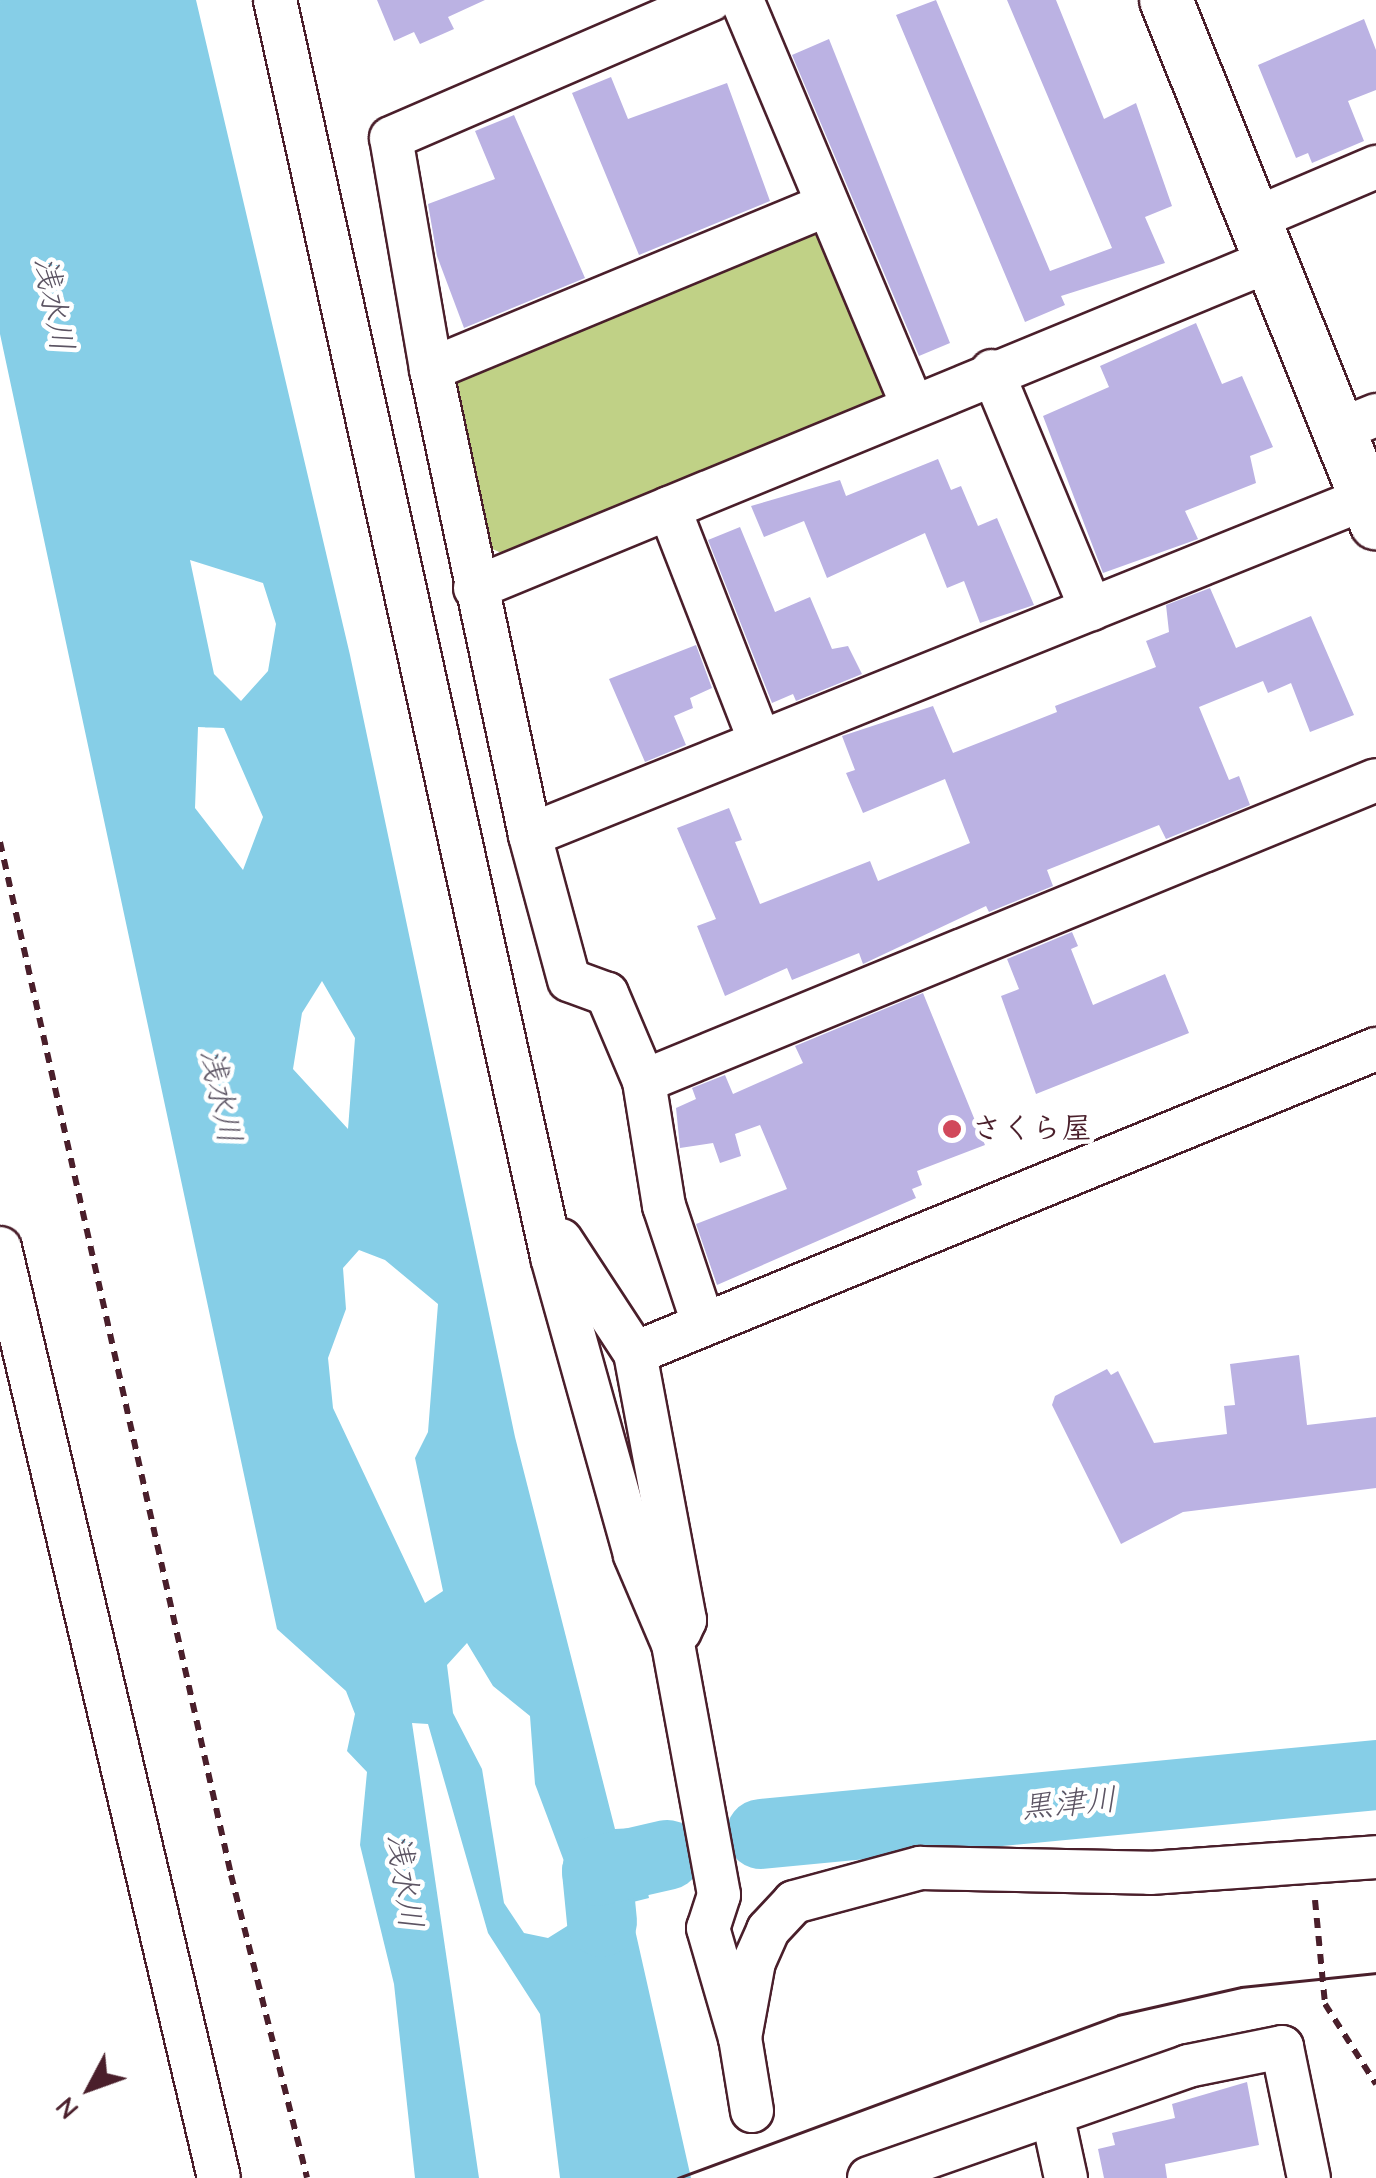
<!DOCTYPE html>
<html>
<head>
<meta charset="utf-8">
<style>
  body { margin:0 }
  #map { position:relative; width:1376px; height:2178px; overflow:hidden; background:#fff; font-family:"Comic Neue","Klee One",sans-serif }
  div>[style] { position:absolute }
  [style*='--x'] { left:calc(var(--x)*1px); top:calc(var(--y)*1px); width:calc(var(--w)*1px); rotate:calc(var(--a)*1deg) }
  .green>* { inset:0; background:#c0d186 }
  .water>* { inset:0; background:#86cee7 }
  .river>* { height:70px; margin:-35px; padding:0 35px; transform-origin:35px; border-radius:35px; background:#86cee7 }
  .building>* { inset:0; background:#bbb2e3 }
  .path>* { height:6px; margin-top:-3px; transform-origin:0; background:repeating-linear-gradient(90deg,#4a1f2b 0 10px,transparent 0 18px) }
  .roads { filter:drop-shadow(2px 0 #4a1f2b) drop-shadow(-2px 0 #4a1f2b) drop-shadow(0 2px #4a1f2b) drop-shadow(0 -2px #4a1f2b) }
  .minor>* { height:42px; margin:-21px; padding:0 21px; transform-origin:21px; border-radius:21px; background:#fff }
  .tertiary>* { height:52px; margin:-26px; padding:0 26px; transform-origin:26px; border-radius:26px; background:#fff }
  .tram>* { height:2.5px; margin:-1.25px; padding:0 1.25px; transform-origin:1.25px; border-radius:1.25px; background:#4a1f2b }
  .dots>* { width:28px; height:28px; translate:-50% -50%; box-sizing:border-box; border:5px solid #fff; border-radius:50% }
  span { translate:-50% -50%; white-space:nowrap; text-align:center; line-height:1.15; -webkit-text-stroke:9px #fff; paint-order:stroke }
  .poi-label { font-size:30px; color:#4a1f2b; font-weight:700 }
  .left { translate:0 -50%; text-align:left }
  .water-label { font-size:32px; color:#5c5463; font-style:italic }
  .north { position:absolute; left:40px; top:2038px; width:100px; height:100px; -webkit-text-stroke:8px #fff; paint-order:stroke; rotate:229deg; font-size:28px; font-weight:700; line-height:40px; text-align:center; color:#4a1f2b }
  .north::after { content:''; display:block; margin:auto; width:35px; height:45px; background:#4a1f2b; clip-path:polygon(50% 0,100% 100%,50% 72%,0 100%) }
</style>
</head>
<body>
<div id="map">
  <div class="green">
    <i style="clip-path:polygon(821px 220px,897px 400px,515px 559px,490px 548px,452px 374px)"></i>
  </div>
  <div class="water">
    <i style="clip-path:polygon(evenodd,0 0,196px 0,350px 655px,515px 1437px,615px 1829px,634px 1828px,649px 1898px,629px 1903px,691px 2178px,560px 2178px,540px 2014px,488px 1933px,428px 1724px,412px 1723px,479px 2178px,415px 2178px,394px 1984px,360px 1845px,367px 1772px,347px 1751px,355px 1714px,346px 1691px,277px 1629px,0 334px,0 0,190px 560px,263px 583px,276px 624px,268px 671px,241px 701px,214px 674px,190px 560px,0 0,198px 727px,224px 728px,263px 817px,243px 870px,195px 808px,198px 727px,0 0,322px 981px,355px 1038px,348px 1129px,293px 1069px,302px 1013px,322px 981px,0 0,359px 1250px,385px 1260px,438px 1304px,428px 1432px,415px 1458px,443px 1591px,425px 1603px,333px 1408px,328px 1358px,346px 1309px,343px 1268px,359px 1250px,0 0,467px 1643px,493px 1686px,530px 1716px,535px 1784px,579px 1901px,572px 1923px,548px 1938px,524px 1933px,504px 1903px,482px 1769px,453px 1713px,447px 1665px,467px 1643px)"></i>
  </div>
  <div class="river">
    <i style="--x:761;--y:1834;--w:618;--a:-5.48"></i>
    <i style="--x:602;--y:1922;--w:51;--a:-95.6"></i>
    <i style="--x:597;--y:1871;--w:72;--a:-12.9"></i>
  </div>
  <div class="building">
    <i style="clip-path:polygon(377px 0,485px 0,448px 17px,454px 29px,420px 44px,414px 32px,394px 41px)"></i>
    <i style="clip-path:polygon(936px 0,1050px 271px,1112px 248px,1007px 0,1056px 0,1104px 119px,1136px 103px,1172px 206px,1145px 217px,1165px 263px,1061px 296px,1065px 305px,1025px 322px,896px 15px)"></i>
    <i style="clip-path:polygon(1364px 19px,1376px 50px,1376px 90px,1348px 101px,1364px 141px,1312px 163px,1308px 153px,1296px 158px,1258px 65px)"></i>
    <i style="clip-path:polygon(829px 39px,950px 343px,919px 356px,792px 55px)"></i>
    <i style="clip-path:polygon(611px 77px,628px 119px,727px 83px,770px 201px,639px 255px,572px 93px)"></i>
    <i style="clip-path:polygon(514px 115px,585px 278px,464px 328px,437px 256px,428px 204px,495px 179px,475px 131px)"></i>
    <i style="clip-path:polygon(1196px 323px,1222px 384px,1242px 376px,1273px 447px,1250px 456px,1256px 483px,1185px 511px,1198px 539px,1103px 573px,1043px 416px,1109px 387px,1100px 366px)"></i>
    <i style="clip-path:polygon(938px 459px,951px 490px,961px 486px,978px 526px,997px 518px,1034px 605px,980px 623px,964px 581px,947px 588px,925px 533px,827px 578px,804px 521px,764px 537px,751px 506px,840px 480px,846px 496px)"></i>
    <i style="clip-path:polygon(740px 527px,775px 612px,810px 597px,832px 649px,848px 646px,862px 674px,796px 701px,793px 694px,772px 703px,708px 540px)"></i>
    <i style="clip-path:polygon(1210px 588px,1236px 648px,1311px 616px,1354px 715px,1310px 732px,1291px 683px,1268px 693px,1263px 681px,1199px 707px,1229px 780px,1239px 776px,1250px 805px,1166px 839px,1159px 825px,1047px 870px,1053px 886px,989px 912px,986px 906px,863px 964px,859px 953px,792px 980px,787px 968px,725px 996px,697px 926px,716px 919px,677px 828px,729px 808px,742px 840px,735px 842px,760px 904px,870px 861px,878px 881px,970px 843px,945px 779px,863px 813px,846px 773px,855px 770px,842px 736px,933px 706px,953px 753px,1057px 712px,1055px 706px,1156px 667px,1146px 641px,1169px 632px,1166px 605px)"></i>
    <i style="clip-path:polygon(696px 645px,712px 688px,690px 698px,693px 708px,674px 716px,686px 745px,645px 762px,609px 679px)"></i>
    <i style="clip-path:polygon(1072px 932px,1078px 946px,1071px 949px,1093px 1005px,1165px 974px,1189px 1033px,1036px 1094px,1001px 996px,1019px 989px,1007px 959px)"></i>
    <i style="clip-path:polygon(923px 993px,985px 1145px,917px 1171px,922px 1185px,912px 1189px,916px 1198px,717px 1285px,696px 1224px,787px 1189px,760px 1125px,735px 1134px,741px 1156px,720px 1163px,713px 1143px,680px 1148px,676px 1108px,696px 1099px,692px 1088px,725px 1075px,733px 1094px,803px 1063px,795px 1046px)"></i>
    <i style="clip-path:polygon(1299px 1355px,1307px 1425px,1376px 1417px,1376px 1488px,1183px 1512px,1121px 1544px,1052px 1405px,1055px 1396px,1107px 1369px,1111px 1375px,1118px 1371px,1154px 1443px,1227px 1434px,1224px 1406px,1235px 1405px,1230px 1364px)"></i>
    <i style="clip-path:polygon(1247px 2082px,1259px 2145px,1165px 2164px,1167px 2178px,1104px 2178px,1098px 2149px,1115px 2145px,1112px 2133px,1175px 2118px,1172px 2104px)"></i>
  </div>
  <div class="path">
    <i style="--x:0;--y:842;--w:1059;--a:77.39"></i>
    <i style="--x:231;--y:1875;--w:312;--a:75.9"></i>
    <i style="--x:1315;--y:1900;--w:104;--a:84.5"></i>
    <i style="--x:1325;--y:2004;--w:95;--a:57.5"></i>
  </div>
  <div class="roads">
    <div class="minor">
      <i style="--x:275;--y:0;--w:1287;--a:77.57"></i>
      <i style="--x:552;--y:1257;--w:309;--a:74.4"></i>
      <i style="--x:635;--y:1555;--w:97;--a:66.9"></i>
      <i style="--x:673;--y:1644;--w:255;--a:79.6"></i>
      <i style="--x:719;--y:1895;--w:35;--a:108"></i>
      <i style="--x:708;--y:1928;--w:115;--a:73.8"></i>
      <i style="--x:742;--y:0;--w:439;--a:67.2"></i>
      <i style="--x:1254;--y:219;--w:133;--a:-23.1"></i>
      <i style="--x:431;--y:369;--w:428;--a:-22.5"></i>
      <i style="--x:992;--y:371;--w:258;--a:67.4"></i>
      <i style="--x:1339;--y:430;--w:40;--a:-22"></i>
      <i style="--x:669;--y:508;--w:250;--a:68.7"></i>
      <i style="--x:475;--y:588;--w:861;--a:-22.39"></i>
      <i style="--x:530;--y:835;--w:901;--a:-21.95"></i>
      <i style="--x:644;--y:1081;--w:791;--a:-22.35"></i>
      <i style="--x:561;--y:1240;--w:135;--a:56.8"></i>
      <i style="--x:635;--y:1353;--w:272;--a:79.4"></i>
      <i style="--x:685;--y:1620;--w:12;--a:114"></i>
      <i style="--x:0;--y:1248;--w:955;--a:76.75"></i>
      <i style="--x:702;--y:1320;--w:120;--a:-108.4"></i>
      <i style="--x:664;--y:1206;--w:127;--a:-99.1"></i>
      <i style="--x:644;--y:1081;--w:95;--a:-113"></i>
      <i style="--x:607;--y:994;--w:40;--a:-159.8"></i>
      <i style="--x:569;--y:980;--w:150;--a:-105.1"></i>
      <i style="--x:530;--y:835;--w:476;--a:-102"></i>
      <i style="--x:431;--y:369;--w:234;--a:-99.8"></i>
      <i style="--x:391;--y:138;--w:348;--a:-23.4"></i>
      <i style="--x:635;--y:1353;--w:801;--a:-22.31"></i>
      <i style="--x:752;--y:2111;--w:74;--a:-99.3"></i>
      <i style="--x:740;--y:2038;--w:77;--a:-79.6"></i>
      <i style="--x:754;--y:1962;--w:35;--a:-66"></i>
      <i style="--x:768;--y:1930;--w:38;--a:-47"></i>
      <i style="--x:794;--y:1902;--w:131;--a:-15.1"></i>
      <i style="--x:920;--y:1868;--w:230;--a:1.2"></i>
      <i style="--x:1150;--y:1873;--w:227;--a:-4"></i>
      <i style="--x:1052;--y:2114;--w:66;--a:77.7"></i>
      <i style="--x:869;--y:2178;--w:338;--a:-19.3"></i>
      <i style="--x:1188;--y:2066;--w:96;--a:-11.4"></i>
      <i style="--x:1282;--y:2047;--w:134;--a:78.4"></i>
    </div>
    <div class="tertiary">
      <i style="--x:1166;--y:0;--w:564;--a:68.12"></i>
    </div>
  </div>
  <div class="tram">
    <i style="--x:678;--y:2178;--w:469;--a:-20.3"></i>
    <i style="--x:1118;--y:2015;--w:126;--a:-12.8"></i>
    <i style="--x:1241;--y:1987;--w:136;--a:-5.9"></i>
  </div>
  <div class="dots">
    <i style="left:952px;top:1129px;background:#d1495b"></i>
  </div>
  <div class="poi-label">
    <span class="left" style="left:972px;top:1129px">さくら屋</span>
  </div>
  <div class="water-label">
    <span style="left:53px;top:304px;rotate:79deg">浅水川</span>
    <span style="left:220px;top:1096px;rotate:78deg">浅水川</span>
    <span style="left:1069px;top:1804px;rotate:-5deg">黒津川</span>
    <span style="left:404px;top:1881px;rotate:82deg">浅水川</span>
  </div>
  <div class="north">N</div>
</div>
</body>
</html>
